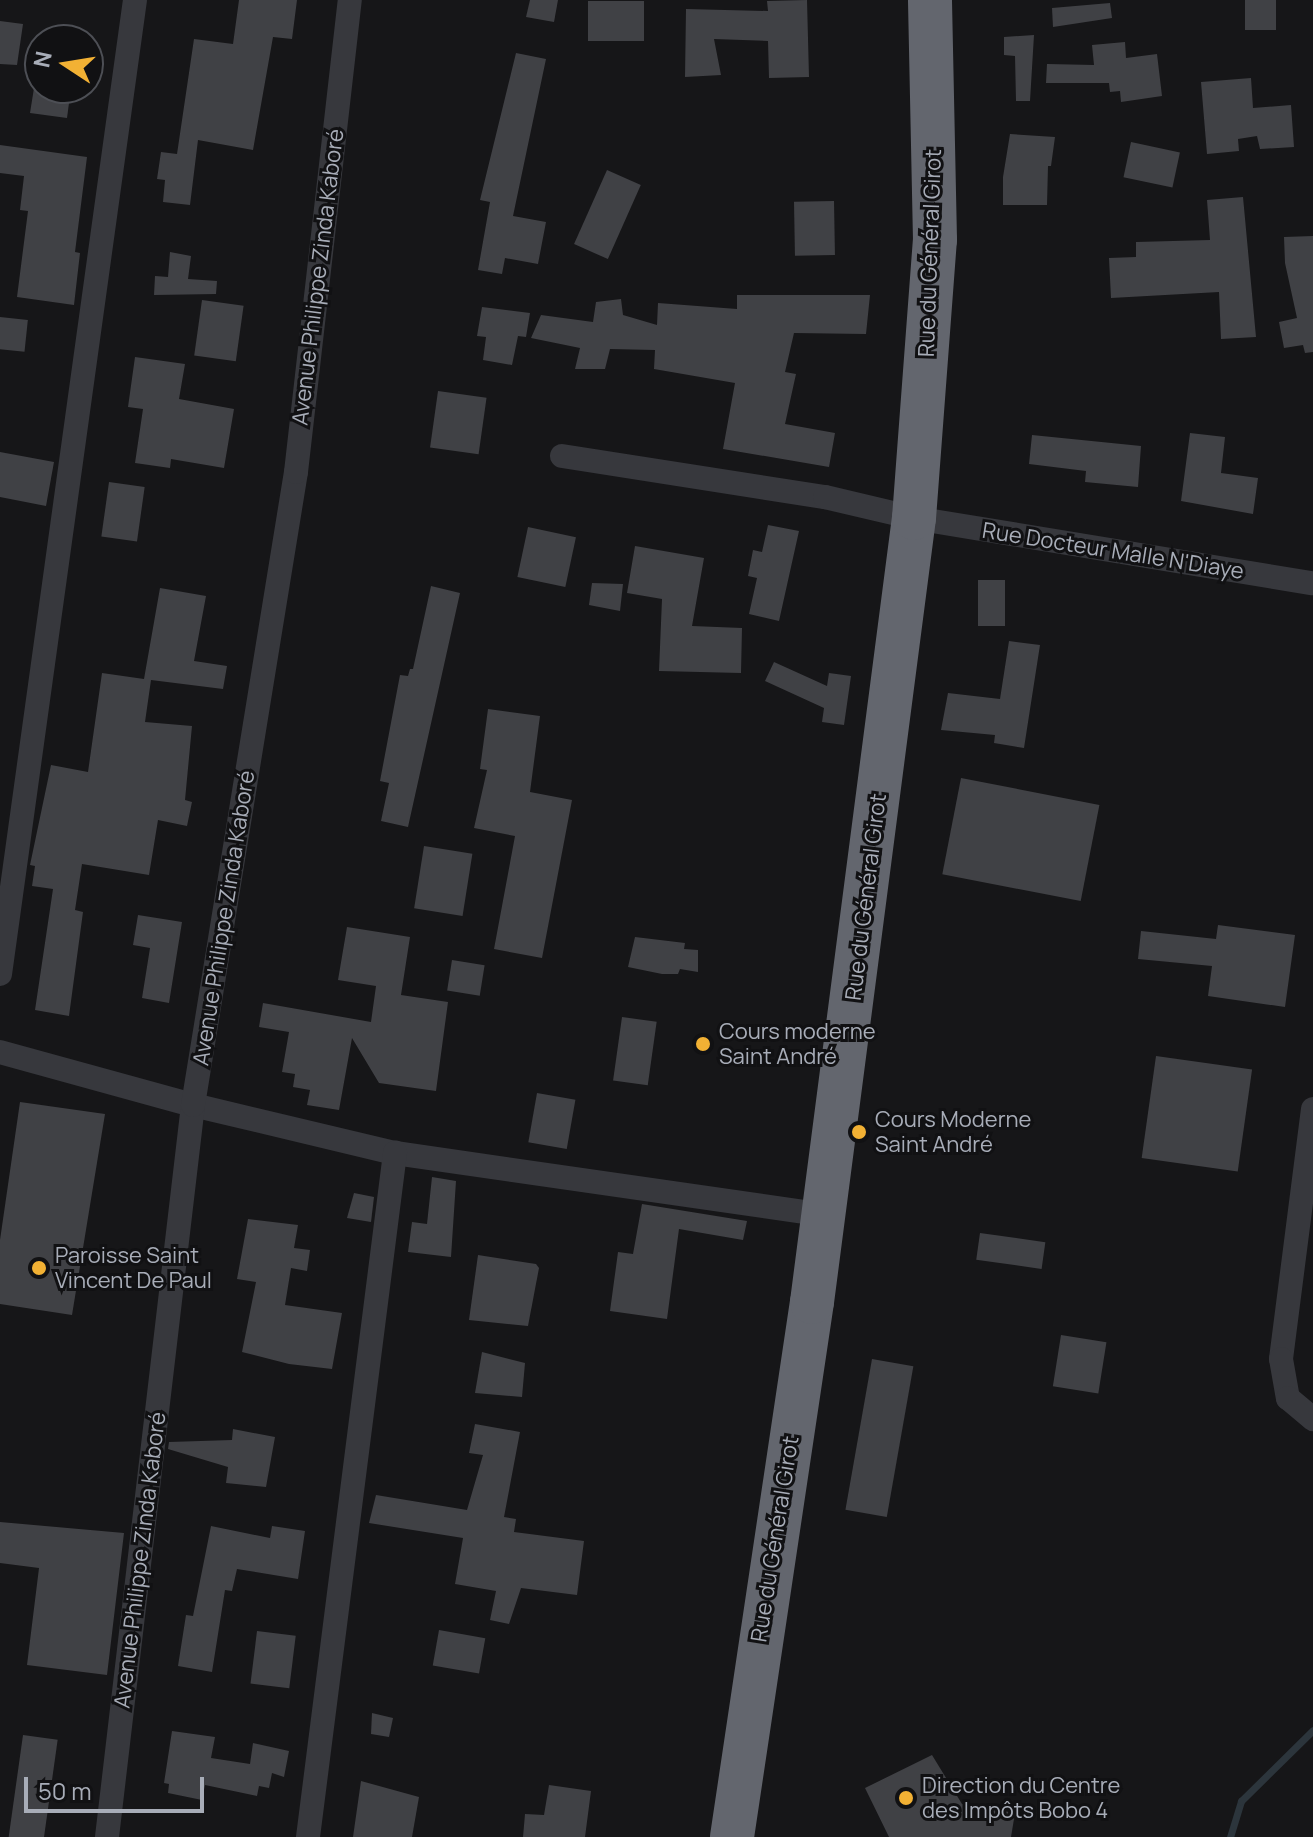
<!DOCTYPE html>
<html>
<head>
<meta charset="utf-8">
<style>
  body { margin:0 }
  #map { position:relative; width:1313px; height:1837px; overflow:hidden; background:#161618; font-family:Manrope,sans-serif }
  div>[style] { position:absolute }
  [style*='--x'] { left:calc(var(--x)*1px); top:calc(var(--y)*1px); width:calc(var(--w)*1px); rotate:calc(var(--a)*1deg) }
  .stream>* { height:7px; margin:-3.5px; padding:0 3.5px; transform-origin:3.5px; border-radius:3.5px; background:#2c353c }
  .building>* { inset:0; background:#404145; transform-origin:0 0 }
  .street>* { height:24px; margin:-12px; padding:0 12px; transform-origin:12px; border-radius:12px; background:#37383d }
  .highway>* { height:44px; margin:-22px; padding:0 22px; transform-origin:22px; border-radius:22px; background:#63666e }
  .dots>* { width:22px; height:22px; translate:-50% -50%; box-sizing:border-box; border:4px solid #111113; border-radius:50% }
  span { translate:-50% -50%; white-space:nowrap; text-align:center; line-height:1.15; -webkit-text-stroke:6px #111113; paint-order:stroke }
  .street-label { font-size:22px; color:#a8adb8 }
  .poi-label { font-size:22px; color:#a8adb8 }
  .left { translate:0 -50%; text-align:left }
  .north { position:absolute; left:24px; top:24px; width:80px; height:80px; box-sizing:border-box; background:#111113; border:2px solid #4d4f55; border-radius:50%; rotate:282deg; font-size:22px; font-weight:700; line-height:32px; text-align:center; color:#a8adb8 }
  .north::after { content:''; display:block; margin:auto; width:28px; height:36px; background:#f2b134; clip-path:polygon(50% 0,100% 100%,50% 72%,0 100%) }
  .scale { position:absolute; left:24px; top:1777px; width:180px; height:36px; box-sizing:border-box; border:4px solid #a8adb8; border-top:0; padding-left:10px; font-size:24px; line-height:28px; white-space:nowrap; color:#a8adb8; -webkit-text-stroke:6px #111113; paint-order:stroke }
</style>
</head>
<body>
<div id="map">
  <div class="stream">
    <i style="--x:1230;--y:1837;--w:38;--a:-73"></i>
    <i style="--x:1241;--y:1801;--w:101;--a:-44.6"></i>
  </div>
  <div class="building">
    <i style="clip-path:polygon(239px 0,297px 0,292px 39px,273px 37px,253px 150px,198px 140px,190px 205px,163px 202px,165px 180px,157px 179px,161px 152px,177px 154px,194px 39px,233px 44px)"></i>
    <i style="clip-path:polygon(530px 0,558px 0,554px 22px,526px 17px)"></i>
    <i style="clip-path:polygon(807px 0,809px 77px,769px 78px,768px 41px,714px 39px,721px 75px,685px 77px,686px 9px,768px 11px,767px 1px)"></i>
    <i style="left:1245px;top:0;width:31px;height:30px"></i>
    <i style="left:644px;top:1px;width:40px;height:56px;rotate:90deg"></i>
    <i style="clip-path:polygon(1110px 3px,1112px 18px,1053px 27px,1052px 8px)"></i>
    <i style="clip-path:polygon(0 21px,23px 24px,17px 65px,0 64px)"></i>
    <i style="clip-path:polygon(1034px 35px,1030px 101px,1016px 101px,1015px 56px,1004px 55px,1004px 37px)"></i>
    <i style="clip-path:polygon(1125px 42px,1126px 58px,1157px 54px,1162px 96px,1121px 102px,1120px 91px,1110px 92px,1109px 83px,1046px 83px,1047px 64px,1094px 65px,1092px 45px)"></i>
    <i style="clip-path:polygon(516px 53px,546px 59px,513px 216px,546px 222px,538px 264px,505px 258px,502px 274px,478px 270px,490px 202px,480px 200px)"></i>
    <i style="clip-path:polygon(1251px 78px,1253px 108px,1291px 105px,1294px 147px,1260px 149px,1257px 136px,1238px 139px,1239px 151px,1207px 154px,1201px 82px)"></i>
    <i style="clip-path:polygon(34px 88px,71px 88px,67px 118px,30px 113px)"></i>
    <i style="clip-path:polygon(1010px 134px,1055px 137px,1051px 166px,1048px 166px,1047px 205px,1003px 205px,1003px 177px)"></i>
    <i style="left:1131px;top:142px;width:50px;height:36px;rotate:12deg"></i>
    <i style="clip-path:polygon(0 145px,87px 157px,75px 252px,80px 253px,74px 305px,17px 297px,28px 211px,20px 210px,24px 176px,0 173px)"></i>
    <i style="left:607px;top:170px;width:37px;height:81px;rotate:24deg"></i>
    <i style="clip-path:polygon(1243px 197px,1256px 337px,1221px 339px,1219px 292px,1111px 298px,1109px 258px,1136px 257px,1136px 242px,1210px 240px,1207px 200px)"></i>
    <i style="left:834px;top:201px;width:54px;height:40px;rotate:89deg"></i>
    <i style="clip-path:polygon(1313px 236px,1313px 352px,1305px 353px,1303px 345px,1284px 348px,1279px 322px,1297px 318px,1285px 263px,1284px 237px)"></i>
    <i style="clip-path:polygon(170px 252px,191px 256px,188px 279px,217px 281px,216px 294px,154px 295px,155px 276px,168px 277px)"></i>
    <i style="clip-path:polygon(737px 295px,870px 295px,866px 334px,794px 333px,785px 372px,796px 374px,785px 424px,835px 433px,829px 467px,723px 449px,735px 383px,654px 369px,655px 350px,610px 349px,605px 369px,575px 369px,580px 348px,531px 338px,541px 315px,593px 322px,596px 302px,621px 299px,623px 315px,657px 325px,658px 303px,737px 309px)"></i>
    <i style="left:202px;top:300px;width:42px;height:56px;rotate:8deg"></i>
    <i style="clip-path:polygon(482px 307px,530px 313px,526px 337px,518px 336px,512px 365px,483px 360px,486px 337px,477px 336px)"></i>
    <i style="left:0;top:317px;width:28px;height:32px;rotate:6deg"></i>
    <i style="clip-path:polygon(135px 357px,185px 364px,179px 399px,234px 409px,224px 468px,171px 459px,170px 468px,135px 463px,143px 409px,128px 407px)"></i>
    <i style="left:438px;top:391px;width:49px;height:57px;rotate:8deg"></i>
    <i style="clip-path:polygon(1190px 433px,1225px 437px,1221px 473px,1258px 478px,1253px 514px,1181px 501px)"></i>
    <i style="clip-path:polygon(1032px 435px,1141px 446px,1138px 487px,1085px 482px,1086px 471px,1029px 464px)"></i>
    <i style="clip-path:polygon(0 452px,54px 462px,46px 506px,0 497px)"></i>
    <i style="left:109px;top:482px;width:36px;height:55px;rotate:8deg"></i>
    <i style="clip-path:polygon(768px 525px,799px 531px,779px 621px,749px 614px,757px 578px,748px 576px,753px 550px,762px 552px)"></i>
    <i style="left:528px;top:527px;width:49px;height:51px;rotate:12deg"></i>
    <i style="clip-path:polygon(635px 546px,704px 558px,692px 626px,742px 628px,741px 673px,659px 671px,662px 599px,627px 593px)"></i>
    <i style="left:978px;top:580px;width:27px;height:46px"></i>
    <i style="clip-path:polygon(592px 583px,623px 584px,620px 611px,589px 605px)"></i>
    <i style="clip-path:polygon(431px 586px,460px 593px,408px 827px,381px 821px,389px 783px,380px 781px,400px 675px,408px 676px,410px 669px,413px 669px)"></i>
    <i style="clip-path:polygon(160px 588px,206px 596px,194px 661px,227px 666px,223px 689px,151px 680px,145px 722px,192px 726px,185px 800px,192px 802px,187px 826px,158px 820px,149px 875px,82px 864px,75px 910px,83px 912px,69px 1016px,35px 1010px,53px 889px,32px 886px,35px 866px,30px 865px,51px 765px,88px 772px,102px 673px,144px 679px)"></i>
    <i style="clip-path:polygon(1009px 641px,1040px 645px,1024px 748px,994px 743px,995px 735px,941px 730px,948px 693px,1000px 699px)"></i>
    <i style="clip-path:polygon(774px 662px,827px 686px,829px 673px,851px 676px,844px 725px,822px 722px,824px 708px,765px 681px)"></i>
    <i style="clip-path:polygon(488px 709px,540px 716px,530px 792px,572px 800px,542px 958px,494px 949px,515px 836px,474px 828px,487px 770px,480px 769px)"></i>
    <i style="left:961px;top:778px;width:141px;height:98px;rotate:11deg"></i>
    <i style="left:424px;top:846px;width:49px;height:63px;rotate:9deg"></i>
    <i style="clip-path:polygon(138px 915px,182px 922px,169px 1003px,142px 998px,150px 948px,133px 945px)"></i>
    <i style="clip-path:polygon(1218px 925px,1295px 935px,1285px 1007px,1208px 996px,1212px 966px,1138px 959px,1141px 931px,1216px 939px)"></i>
    <i style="clip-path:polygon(347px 927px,410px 937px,401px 995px,448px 1002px,436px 1091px,379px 1083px,352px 1038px,339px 1110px,307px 1105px,310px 1090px,293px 1087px,295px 1074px,282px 1072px,289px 1032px,259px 1027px,263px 1003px,371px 1022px,376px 986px,338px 980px)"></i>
    <i style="clip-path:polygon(635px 937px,685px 943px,684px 949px,698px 950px,698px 972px,680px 969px,678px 974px,662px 974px,628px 967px)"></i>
    <i style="left:452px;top:960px;width:33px;height:31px;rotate:9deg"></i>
    <i style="left:622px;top:1017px;width:35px;height:64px;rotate:8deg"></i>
    <i style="left:1156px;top:1056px;width:97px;height:103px;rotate:8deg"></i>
    <i style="left:537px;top:1093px;width:39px;height:50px;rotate:10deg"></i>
    <i style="clip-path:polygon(20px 1102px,105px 1114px,72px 1315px,0 1304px,0 1240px)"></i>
    <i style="clip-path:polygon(432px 1177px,456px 1181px,451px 1257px,408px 1252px,412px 1222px,427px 1224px)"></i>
    <i style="clip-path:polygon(354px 1193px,374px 1197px,371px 1222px,347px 1218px)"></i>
    <i style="clip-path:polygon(642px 1204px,747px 1221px,743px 1240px,679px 1229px,667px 1319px,610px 1311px,618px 1252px,633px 1254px)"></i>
    <i style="clip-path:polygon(248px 1219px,298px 1225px,294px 1248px,310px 1250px,307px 1271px,291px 1268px,285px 1305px,342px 1313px,332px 1369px,289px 1364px,242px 1352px,256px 1282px,237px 1279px)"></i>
    <i style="left:980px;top:1233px;width:66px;height:27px;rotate:8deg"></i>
    <i style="clip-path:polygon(478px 1255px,536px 1264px,539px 1268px,528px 1326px,469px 1320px)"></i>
    <i style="left:1061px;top:1335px;width:46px;height:52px;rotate:9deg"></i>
    <i style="clip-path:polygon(482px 1352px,525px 1363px,522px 1397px,475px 1393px)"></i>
    <i style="left:872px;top:1359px;width:42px;height:153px;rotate:10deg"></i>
    <i style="clip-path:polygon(475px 1424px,520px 1432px,504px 1517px,516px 1519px,514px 1532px,584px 1541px,577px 1595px,521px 1588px,509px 1624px,490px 1620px,496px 1591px,455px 1584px,463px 1538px,369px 1523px,376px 1495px,467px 1510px,483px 1455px,469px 1453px)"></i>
    <i style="clip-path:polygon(233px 1429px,275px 1437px,266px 1487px,226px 1483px,228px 1467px,168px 1449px,169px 1442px,232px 1440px)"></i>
    <i style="clip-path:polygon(0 1522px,124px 1533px,107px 1675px,27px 1665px,39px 1568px,0 1563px)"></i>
    <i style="clip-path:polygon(211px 1526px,270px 1538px,272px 1526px,305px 1531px,298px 1579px,237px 1569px,232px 1591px,225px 1590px,212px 1672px,178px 1666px,186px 1615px,193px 1616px)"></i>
    <i style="left:439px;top:1630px;width:47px;height:36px;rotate:10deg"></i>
    <i style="left:257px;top:1631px;width:39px;height:53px;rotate:7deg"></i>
    <i style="clip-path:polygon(372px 1713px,393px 1718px,389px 1737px,371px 1734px)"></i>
    <i style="clip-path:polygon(172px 1731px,215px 1737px,211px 1758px,250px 1764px,253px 1743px,289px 1751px,284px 1777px,272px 1773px,269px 1788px,259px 1786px,257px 1796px,205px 1785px,202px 1800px,168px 1793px,169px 1784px,164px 1783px)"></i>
    <i style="left:23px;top:1735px;width:35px;height:103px;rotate:8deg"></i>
    <i style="clip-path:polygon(932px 1755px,962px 1804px,1015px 1813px,1011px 1837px,889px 1837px,865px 1788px)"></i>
    <i style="clip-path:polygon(361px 1781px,419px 1797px,412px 1837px,353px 1837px)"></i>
    <i style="clip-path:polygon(549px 1785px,591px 1791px,585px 1837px,523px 1837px,525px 1814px,544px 1815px)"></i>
  </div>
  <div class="street">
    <i style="--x:562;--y:456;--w:266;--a:8.9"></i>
    <i style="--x:825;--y:497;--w:91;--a:13.3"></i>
    <i style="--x:914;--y:518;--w:404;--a:9.3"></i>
    <i style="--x:0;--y:974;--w:983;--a:-82.11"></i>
    <i style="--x:0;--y:1052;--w:200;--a:15.4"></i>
    <i style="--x:193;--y:1105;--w:208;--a:13.4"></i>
    <i style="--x:395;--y:1153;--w:432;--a:8.2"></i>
    <i style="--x:1313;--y:1109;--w:252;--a:97.3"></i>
    <i style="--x:1281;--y:1359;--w:40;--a:80"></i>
    <i style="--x:1288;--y:1398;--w:33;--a:40"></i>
    <i style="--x:107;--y:1837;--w:737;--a:-83.3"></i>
    <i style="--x:193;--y:1105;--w:641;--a:-80.76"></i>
    <i style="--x:296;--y:472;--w:475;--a:-83.5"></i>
    <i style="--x:308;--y:1837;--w:690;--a:-82.75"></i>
  </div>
  <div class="highway">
    <i style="--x:732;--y:1837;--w:541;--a:-81.5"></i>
    <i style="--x:812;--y:1302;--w:791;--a:-82.59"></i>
    <i style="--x:914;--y:518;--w:279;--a:-85.7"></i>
    <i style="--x:935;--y:240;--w:240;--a:-91.2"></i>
  </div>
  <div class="dots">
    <i style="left:703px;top:1044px;background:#f2b134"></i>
    <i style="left:859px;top:1132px;background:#f2b134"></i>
    <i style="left:39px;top:1268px;background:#f2b134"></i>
    <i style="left:906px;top:1798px;background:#f2b134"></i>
  </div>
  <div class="street-label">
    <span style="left:930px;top:253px;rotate:-88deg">Rue du Général Girot</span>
    <span style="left:318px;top:277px;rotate:-83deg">Avenue Philippe Zinda Kaboré</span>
    <span style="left:1113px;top:551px;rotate:9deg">Rue Docteur Malle N'Diaye</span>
    <span style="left:866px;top:897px;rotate:-83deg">Rue du Général Girot</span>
    <span style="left:224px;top:918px;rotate:-81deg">Avenue Philippe Zinda Kaboré</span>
    <span style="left:775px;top:1539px;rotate:-81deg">Rue du Général Girot</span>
    <span style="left:140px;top:1560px;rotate:-83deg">Avenue Philippe Zinda Kaboré</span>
  </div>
  <div class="poi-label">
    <span class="left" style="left:719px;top:1044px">Cours moderne<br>Saint André</span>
    <span class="left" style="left:875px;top:1132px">Cours Moderne<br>Saint André</span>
    <span class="left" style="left:55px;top:1268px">Paroisse Saint<br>Vincent De Paul</span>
    <span class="left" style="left:922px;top:1798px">Direction du Centre<br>des Impôts Bobo 4</span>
  </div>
  <div class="north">N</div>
  <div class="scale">50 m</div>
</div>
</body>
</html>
